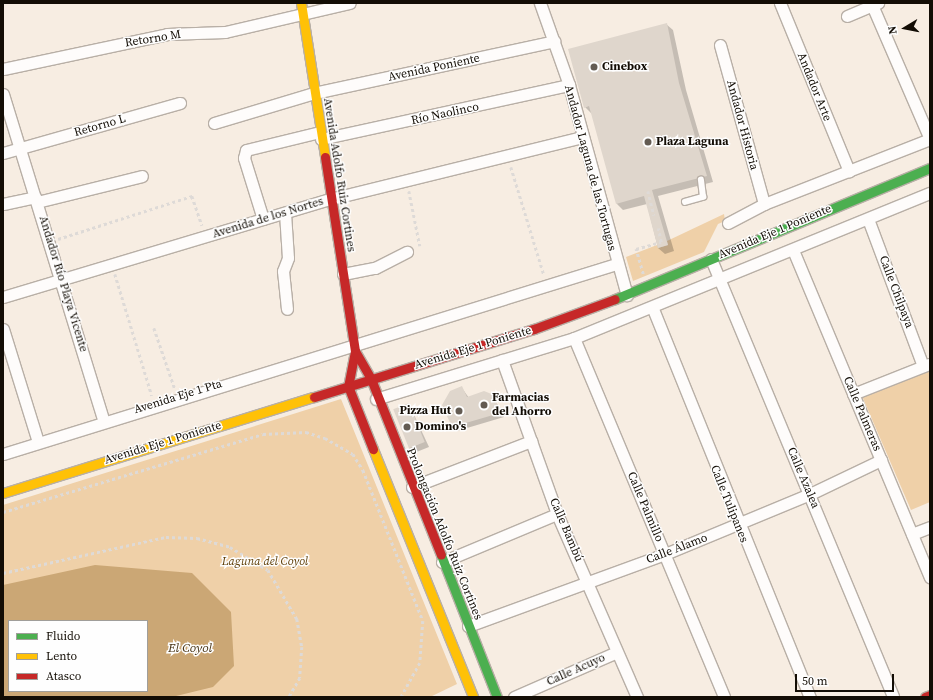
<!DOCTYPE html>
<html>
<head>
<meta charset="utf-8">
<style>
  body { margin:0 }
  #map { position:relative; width:933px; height:700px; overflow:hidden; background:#f7ede2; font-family:"Source Serif 4",serif }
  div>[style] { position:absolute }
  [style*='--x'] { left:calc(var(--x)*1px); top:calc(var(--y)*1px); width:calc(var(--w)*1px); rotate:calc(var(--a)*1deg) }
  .green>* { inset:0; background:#efd0a8 }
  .water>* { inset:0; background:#cba775 }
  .shadow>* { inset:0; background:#0003 }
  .building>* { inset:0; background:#dfd6cc; transform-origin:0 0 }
  .path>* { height:2.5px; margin-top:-1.25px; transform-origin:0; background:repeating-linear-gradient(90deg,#dedad7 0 3px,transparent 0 6px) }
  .roads { filter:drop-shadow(1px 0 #b8afa6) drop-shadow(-1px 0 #b8afa6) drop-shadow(0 1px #b8afa6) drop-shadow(0 -1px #b8afa6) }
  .lane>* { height:5.5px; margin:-2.75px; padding:0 2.75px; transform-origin:2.75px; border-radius:2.75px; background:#fefcfb }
  .street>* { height:11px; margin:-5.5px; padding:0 5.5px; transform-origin:5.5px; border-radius:5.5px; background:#fefcfb }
  .fast>* { height:9px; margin:-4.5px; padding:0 4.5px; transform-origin:4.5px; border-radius:4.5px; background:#4caf50 }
  .slow>* { height:9px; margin:-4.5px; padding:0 4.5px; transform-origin:4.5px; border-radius:4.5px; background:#ffc107 }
  .jam>* { height:9px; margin:-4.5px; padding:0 4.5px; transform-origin:4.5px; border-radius:4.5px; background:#c62828 }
  .dots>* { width:11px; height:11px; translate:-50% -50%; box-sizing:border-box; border:2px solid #fefefe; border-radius:50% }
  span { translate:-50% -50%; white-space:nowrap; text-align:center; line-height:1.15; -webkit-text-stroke:3px #fefefe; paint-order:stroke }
  .street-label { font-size:12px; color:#130d05 }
  .poi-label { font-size:12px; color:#130d05; font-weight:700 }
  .left { translate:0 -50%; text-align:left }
  .right { translate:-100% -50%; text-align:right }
  .park-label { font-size:12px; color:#5f3e07; font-style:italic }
  .water-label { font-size:13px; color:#493517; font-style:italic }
  .frame { position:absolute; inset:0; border:4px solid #130d05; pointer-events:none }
  .legend { position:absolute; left:8px; top:620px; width:140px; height:72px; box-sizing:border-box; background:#fefefe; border:1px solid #a09e9a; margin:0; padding:5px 7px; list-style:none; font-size:12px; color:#130d05 }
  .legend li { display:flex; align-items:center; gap:8px; height:20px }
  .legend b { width:20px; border:1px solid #a09e9a }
  .north { position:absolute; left:885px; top:8px; width:40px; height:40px; -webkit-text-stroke:3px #fefefe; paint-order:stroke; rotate:260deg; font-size:11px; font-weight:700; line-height:16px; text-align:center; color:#130d05 }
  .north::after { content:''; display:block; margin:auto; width:14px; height:18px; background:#130d05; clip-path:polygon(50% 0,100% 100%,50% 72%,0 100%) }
  .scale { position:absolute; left:795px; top:674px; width:99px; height:18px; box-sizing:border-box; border:2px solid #130d05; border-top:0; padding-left:5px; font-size:12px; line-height:14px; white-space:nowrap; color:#130d05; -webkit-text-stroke:3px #fefefe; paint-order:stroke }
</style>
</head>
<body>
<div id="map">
  <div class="green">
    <i style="clip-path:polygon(724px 214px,725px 221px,718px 224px,704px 252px,633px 281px,626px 257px,657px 245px,658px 248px,668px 245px,667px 241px)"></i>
    <i style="clip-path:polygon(930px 369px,930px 502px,911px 510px,862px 396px)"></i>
    <i style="clip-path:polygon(evenodd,341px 399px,457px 684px,430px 697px,3px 697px,3px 505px,341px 399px,9px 621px,147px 621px,147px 691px,9px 691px,9px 621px)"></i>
  </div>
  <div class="water">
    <i style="clip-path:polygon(evenodd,95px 565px,192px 573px,231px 612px,234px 666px,213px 687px,172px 697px,3px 697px,3px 585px,95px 565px,9px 621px,147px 621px,147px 691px,9px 691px,9px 621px)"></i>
  </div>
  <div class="shadow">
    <i style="clip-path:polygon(666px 24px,673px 30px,686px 90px,713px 182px,658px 196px,674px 251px,665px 254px,658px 248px,647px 204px,623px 210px,617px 204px,592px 114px,585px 107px)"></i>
    <i style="clip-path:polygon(462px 388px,469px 398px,493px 396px,504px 417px,457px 431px,453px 426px)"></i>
    <i style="clip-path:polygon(409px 404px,429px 447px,414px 453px,409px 448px)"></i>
  </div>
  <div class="building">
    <i style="clip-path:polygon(667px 23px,679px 83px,707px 176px,652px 190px,668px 245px,658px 248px,644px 196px,616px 204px,589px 106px,584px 108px,568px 49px)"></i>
    <i style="clip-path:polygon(462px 386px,467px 397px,484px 391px,494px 395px,500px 413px,452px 427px,442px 405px,450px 391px)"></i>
    <i style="left:409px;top:403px;width:42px;height:17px;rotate:68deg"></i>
  </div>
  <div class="path">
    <i style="--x:511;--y:167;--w:113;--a:73"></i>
    <i style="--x:409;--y:191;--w:56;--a:78.7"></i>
    <i style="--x:648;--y:191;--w:25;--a:76"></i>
    <i style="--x:58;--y:239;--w:141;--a:-17.8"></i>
    <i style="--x:192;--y:196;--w:31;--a:71"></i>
    <i style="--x:115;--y:274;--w:127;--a:73.1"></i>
    <i style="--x:643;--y:274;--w:26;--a:-106"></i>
    <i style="--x:636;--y:249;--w:26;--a:-16"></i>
    <i style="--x:661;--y:242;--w:14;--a:-102"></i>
    <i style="--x:154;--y:328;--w:65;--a:71"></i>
    <i style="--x:3;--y:512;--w:271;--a:-16.7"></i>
    <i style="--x:263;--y:434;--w:43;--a:-2.7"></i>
    <i style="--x:306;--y:432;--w:20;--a:18"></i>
    <i style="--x:325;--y:438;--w:32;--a:30"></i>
    <i style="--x:353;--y:454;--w:19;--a:58"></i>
    <i style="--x:363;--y:470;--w:162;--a:68.3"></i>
    <i style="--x:423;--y:621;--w:42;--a:94.1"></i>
    <i style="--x:420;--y:663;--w:39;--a:119"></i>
    <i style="--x:3;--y:573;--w:167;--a:-12.5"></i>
    <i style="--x:166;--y:537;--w:31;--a:2"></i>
    <i style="--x:197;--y:538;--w:34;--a:15"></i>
    <i style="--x:230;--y:547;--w:44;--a:31.2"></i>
    <i style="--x:268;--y:570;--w:57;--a:59.4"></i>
    <i style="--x:297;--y:619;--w:28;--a:80"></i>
    <i style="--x:302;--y:647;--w:31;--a:94"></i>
    <i style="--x:300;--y:678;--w:22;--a:120"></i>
  </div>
  <div class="roads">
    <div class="lane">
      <i style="--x:685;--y:202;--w:19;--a:-16"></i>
      <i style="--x:703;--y:197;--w:17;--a:-97"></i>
    </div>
    <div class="street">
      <i style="--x:540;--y:3;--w:87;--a:70.5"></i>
      <i style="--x:569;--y:85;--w:218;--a:74.6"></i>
      <i style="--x:780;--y:3;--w:182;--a:67.7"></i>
      <i style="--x:872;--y:5;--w:146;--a:66.6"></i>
      <i style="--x:847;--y:16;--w:34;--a:-23"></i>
      <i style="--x:720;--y:45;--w:165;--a:74.5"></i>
      <i style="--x:3;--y:69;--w:168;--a:-12"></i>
      <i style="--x:167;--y:34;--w:58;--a:-2"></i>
      <i style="--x:225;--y:32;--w:128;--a:-13.1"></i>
      <i style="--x:3;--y:94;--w:341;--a:72.9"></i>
      <i style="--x:214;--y:123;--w:104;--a:-16.7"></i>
      <i style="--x:314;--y:93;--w:246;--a:-12.2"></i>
      <i style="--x:321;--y:139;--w:254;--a:-12.3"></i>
      <i style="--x:3;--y:153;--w:184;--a:-15.8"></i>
      <i style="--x:37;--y:202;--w:108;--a:-13.9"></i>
      <i style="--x:3;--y:204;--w:33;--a:-12"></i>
      <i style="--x:285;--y:213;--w:45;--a:86.2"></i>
      <i style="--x:288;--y:258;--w:14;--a:111"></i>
      <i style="--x:283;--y:271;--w:38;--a:84"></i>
      <i style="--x:263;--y:219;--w:64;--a:-107.3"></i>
      <i style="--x:244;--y:158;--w:8;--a:-76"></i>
      <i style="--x:246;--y:150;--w:76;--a:-13.7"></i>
      <i style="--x:868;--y:219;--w:157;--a:69.5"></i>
      <i style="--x:728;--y:223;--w:41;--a:-27.8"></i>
      <i style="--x:764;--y:204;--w:178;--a:-21.4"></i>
      <i style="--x:793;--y:250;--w:355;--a:67.3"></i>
      <i style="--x:711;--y:259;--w:474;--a:67.4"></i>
      <i style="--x:343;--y:274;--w:33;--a:-11"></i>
      <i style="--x:375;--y:268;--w:36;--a:-27"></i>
      <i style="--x:3;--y:297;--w:341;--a:-16.7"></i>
      <i style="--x:330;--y:199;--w:260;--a:-13.8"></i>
      <i style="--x:653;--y:309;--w:419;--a:68"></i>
      <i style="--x:3;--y:329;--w:118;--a:72.8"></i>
      <i style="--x:574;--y:338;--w:389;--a:67.3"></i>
      <i style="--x:502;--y:360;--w:164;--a:70.3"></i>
      <i style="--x:557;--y:514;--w:200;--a:66.4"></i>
      <i style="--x:853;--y:394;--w:82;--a:-21.5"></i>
      <i style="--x:376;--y:399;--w:207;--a:-17.1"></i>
      <i style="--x:574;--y:338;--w:384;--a:-22.2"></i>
      <i style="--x:3;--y:454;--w:642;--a:-17.22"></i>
      <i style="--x:412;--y:487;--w:128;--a:-21.1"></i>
      <i style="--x:912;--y:534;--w:19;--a:-21"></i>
      <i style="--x:442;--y:562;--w:125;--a:-22.7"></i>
      <i style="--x:468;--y:626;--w:210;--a:-20.1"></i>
      <i style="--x:665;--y:554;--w:157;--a:-22.5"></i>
      <i style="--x:810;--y:494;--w:79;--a:-25.6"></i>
      <i style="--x:514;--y:697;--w:112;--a:-23.6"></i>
    </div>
    <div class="fast">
      <i style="--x:615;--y:299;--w:341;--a:-22.6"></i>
      <i style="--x:441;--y:555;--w:153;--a:68.5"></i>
    </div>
    <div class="slow">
      <i style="--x:301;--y:3;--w:156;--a:81.1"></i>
      <i style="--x:373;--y:449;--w:267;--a:68"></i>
      <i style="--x:3;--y:493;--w:325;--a:-17.2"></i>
    </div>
    <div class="jam">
      <i style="--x:325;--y:157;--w:196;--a:81.2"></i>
      <i style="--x:355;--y:351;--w:36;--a:101"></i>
      <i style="--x:348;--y:386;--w:68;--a:68.4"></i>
      <i style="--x:355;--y:351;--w:32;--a:60"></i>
      <i style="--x:371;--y:379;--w:189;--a:68.3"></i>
      <i style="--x:314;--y:397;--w:230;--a:-17.2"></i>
      <i style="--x:534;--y:329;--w:86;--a:-20.3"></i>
      <i style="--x:925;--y:697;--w:5;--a:-22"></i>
    </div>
  </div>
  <div class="dots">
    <i style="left:594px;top:67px;background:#635b52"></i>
    <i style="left:648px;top:142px;background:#635b52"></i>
    <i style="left:484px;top:405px;background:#635b52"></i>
    <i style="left:459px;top:411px;background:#635b52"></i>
    <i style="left:407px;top:427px;background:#635b52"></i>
  </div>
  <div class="street-label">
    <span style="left:153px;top:39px;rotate:-9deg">Retorno M</span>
    <span style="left:434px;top:68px;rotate:-12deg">Avenida Poniente</span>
    <span style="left:814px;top:87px;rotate:68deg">Andador Arte</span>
    <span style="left:445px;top:114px;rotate:-12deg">Río Naolinco</span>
    <span style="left:742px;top:125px;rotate:75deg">Andador Historia</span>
    <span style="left:100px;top:126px;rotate:-16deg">Retorno L</span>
    <span style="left:590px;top:168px;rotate:75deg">Andador Laguna de las Tortugas</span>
    <span style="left:339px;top:175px;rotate:81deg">Avenida Adolfo Ruiz Cortines</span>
    <span style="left:268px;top:218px;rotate:-17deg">Avenida de los Nortes</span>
    <span style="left:775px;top:232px;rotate:-23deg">Avenida Eje 1 Poniente</span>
    <span style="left:63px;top:284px;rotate:73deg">Andador Río Playa Vicente</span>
    <span style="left:896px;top:292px;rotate:69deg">Calle Chilpaya</span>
    <span style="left:473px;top:348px;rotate:-17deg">Avenida Eje 1 Poniente</span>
    <span style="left:178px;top:397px;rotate:-17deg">Avenida Eje 1 Pta</span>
    <span style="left:862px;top:414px;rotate:67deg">Calle Palmeras</span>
    <span style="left:163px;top:443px;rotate:-17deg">Avenida Eje 1 Poniente</span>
    <span style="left:803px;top:478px;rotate:67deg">Calle Azalea</span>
    <span style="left:729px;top:504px;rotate:68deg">Calle Tulipanes</span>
    <span style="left:645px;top:507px;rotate:67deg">Calle Palmillo</span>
    <span style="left:566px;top:530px;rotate:67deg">Calle Bambú</span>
    <span style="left:444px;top:534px;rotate:68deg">Prolongación Adolfo Ruiz Cortines</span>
    <span style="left:677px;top:549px;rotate:-21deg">Calle Álamo</span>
    <span style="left:576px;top:670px;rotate:-24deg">Calle Acuyo</span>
  </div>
  <div class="poi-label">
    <span class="left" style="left:602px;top:67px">Cinebox</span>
    <span class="left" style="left:656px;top:142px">Plaza Laguna</span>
    <span class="left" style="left:492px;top:405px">Farmacias<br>del Ahorro</span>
    <span class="right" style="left:451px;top:411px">Pizza Hut</span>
    <span class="left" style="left:415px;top:427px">Domino's</span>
  </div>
  <div class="park-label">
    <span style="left:265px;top:562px">Laguna del Coyol</span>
  </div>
  <div class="water-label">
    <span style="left:190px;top:648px">El Coyol</span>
  </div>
  <div class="frame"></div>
  <ul class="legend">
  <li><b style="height:5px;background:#4caf50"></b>Fluido</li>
  <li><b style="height:5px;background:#ffc107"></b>Lento</li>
  <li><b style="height:5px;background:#c62828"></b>Atasco</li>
  </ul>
  <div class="north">N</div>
  <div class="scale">50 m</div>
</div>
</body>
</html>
